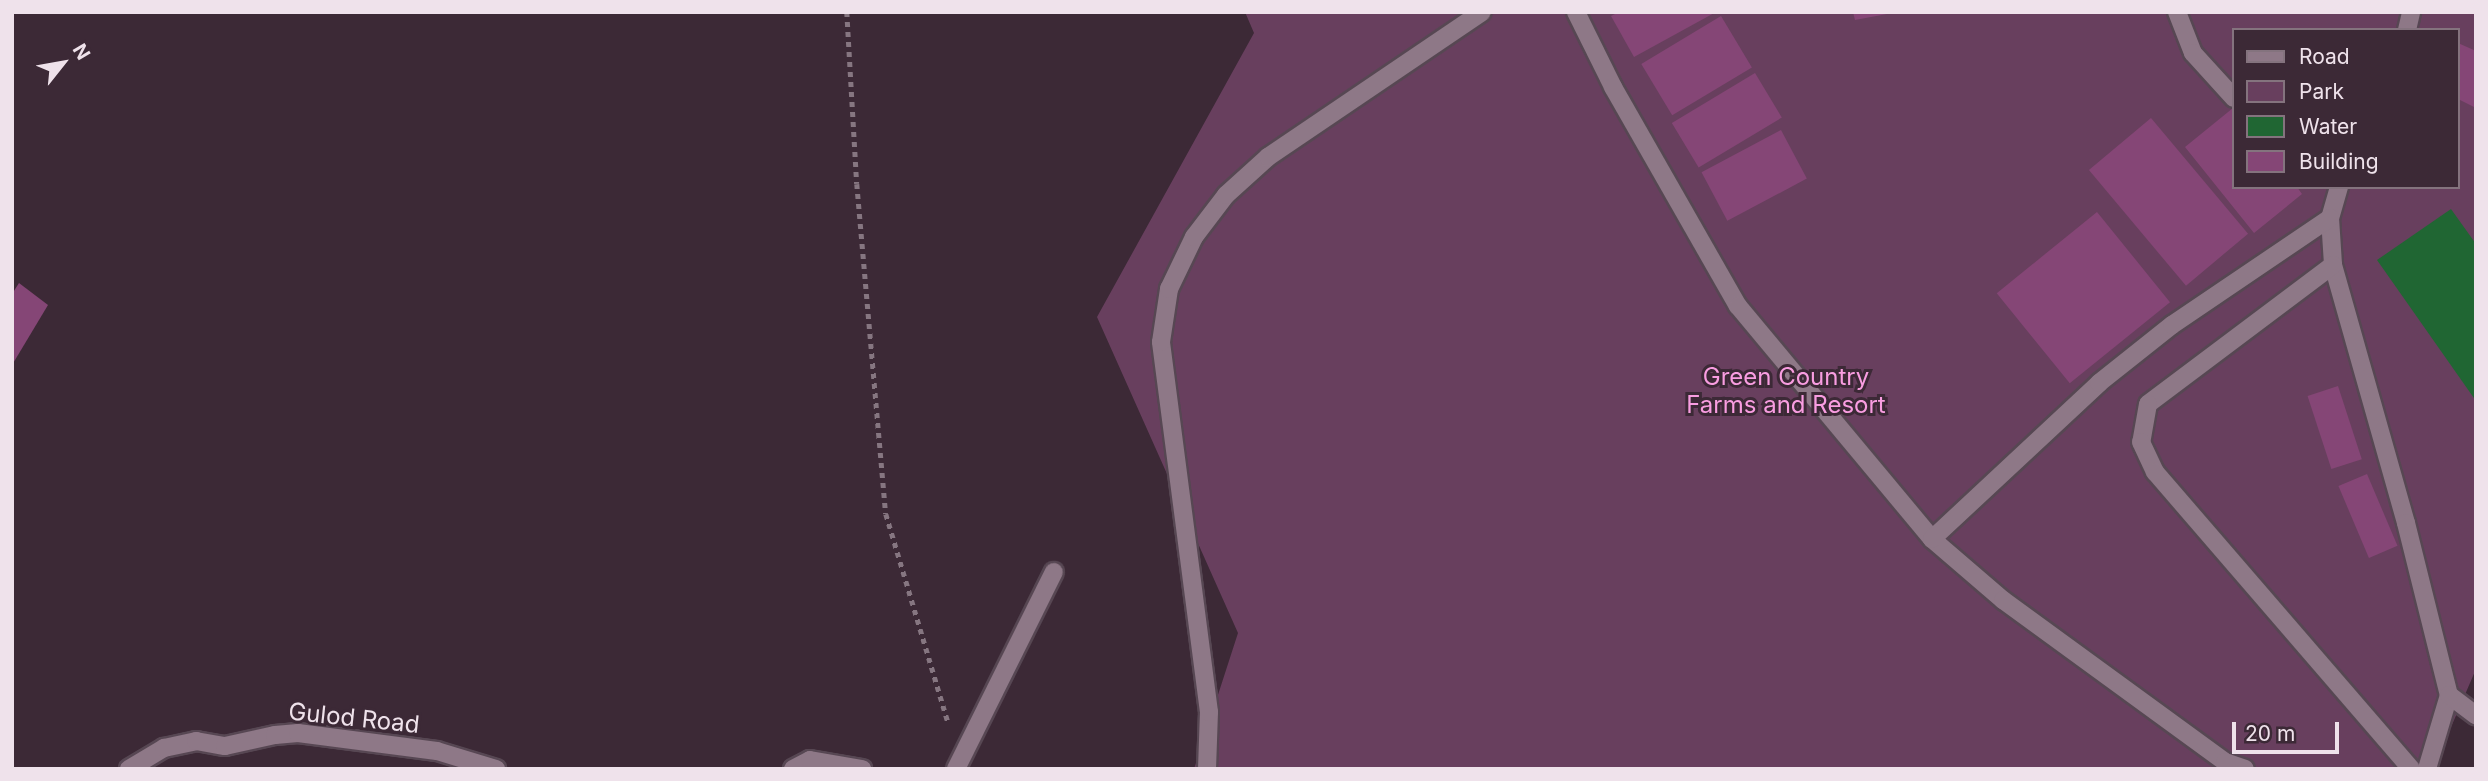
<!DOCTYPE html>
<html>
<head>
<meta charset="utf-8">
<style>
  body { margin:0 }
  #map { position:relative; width:2488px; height:781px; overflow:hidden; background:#3c2936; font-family:Inter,sans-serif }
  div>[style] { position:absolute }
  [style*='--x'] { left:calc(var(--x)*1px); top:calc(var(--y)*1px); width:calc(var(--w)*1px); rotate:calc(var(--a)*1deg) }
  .green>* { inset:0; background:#683f5e }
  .water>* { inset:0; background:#206633 }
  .building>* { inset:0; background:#854676; transform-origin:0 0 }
  .path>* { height:4.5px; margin-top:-2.25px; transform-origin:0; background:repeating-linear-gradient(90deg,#867681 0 5px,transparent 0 10px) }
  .roads { filter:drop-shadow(2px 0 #574753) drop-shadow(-2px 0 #574753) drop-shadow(0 2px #574753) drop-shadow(0 -2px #574753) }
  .lane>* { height:18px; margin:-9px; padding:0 9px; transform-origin:9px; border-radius:9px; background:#8e7887 }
  .street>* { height:18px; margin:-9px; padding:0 9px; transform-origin:9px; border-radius:9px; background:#8e7887 }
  span { translate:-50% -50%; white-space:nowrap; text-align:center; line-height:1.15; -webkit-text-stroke:6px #3c2936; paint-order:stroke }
  .park-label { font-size:24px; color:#f99de1 }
  .street-label { font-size:24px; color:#efe2eb }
  .frame { position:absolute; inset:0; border:14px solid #efe2eb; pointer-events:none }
  .legend { position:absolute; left:2232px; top:28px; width:228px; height:161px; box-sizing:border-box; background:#3c2936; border:2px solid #84737e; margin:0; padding:9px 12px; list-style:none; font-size:21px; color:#efe2eb }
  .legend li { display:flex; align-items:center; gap:14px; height:35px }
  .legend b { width:35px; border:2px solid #84737e }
  .north { position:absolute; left:28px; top:28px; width:70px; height:70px; -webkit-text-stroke:5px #3c2936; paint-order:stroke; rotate:59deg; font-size:19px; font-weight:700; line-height:28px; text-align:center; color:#efe2eb }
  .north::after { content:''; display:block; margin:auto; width:24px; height:32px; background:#efe2eb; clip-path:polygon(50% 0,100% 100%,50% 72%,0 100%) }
  .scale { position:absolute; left:2232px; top:722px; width:107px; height:32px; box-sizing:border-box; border:4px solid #efe2eb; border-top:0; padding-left:9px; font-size:21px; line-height:24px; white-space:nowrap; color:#efe2eb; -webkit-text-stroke:5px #3c2936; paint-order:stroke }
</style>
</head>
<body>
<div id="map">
  <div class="green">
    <i style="clip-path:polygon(evenodd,1245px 12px,2476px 12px,2476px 669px,2433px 769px,1194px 769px,1238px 633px,1097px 317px,1254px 33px,1245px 12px,2234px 30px,2458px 30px,2458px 187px,2234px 187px,2234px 30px)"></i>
  </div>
  <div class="water">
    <i style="clip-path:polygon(2451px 209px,2476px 244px,2476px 401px,2377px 260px)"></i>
  </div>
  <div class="building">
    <i style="clip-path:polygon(1619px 12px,1716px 12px,1634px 57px,1611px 16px)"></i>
    <i style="clip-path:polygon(1853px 12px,1887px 12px,1887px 14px,1855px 20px)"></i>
    <i style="left:1721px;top:16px;width:60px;height:93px;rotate:59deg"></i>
    <i style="clip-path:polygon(2458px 43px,2476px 51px,2476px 108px,2458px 99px)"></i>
    <i style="left:1755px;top:73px;width:52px;height:97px;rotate:59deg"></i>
    <i style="clip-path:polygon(2233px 108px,2234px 187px,2297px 187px,2302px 194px,2254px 233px,2185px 147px)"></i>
    <i style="left:2151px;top:118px;width:151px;height:81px;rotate:50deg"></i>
    <i style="left:1781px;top:130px;width:55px;height:90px;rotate:62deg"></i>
    <i style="left:2097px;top:212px;width:116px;height:129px;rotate:51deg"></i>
    <i style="clip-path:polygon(19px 283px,48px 305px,12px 365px,12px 294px)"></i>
    <i style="left:2338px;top:386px;width:77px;height:32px;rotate:72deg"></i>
    <i style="left:2367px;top:474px;width:78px;height:31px;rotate:67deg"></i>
  </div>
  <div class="path">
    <i style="--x:847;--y:12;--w:172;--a:86.7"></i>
    <i style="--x:857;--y:184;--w:331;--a:85"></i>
    <i style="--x:886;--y:514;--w:217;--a:73.4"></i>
  </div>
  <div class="roads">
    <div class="lane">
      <i style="--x:1576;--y:12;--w:84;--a:63.7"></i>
      <i style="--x:1613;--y:87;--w:252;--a:60.3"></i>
      <i style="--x:1738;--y:306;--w:303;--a:50.2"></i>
      <i style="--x:1932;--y:539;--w:94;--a:40.7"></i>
      <i style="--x:2003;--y:600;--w:275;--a:36.1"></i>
      <i style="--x:2225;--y:762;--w:21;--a:19"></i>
      <i style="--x:2177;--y:12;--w:44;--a:68.7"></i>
      <i style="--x:2193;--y:53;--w:61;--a:47.7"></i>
      <i style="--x:2407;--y:30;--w:18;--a:-77"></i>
      <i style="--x:2339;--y:187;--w:32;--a:106"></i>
      <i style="--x:2330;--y:218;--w:47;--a:86.3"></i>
      <i style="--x:2333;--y:265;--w:268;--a:74.2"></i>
      <i style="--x:2406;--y:523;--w:177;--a:76"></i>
      <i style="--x:2449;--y:695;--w:77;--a:106.6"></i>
      <i style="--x:2333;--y:265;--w:231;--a:143.1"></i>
      <i style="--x:2148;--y:404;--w:39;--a:100"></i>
      <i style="--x:2141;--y:442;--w:33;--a:65"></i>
      <i style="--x:2155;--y:472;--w:392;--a:49.2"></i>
      <i style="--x:1932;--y:539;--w:229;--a:-43"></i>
      <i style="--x:2099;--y:383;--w:93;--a:-38.5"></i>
      <i style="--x:2172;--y:325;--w:191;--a:-34.1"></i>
      <i style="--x:2449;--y:695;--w:34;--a:37"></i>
      <i style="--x:956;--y:769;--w:220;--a:-63.6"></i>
      <i style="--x:1207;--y:769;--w:57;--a:-88"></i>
      <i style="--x:1209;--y:712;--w:373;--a:-97.4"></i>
      <i style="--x:1161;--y:342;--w:54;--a:-81.4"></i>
      <i style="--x:1169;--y:289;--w:58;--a:-64.3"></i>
      <i style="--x:1194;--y:237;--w:53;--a:-52.7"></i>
      <i style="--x:1226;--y:195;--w:57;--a:-42.1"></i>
      <i style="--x:1268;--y:157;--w:258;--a:-34.1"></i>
    </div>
    <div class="street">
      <i style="--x:129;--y:769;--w:41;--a:-31"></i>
      <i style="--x:164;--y:748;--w:33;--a:-12"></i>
      <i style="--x:196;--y:741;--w:29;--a:10"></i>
      <i style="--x:225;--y:746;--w:51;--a:-12.4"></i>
      <i style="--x:275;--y:735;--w:23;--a:-5"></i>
      <i style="--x:298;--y:733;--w:140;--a:7.4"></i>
      <i style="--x:437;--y:751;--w:62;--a:17"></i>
      <i style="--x:793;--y:769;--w:19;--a:-28"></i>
      <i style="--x:810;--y:760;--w:53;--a:9.8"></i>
    </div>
  </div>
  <div class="park-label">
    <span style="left:1786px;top:391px">Green Country<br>Farms and Resort</span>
  </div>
  <div class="street-label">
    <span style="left:354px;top:718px;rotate:6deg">Gulod Road</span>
  </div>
  <div class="frame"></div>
  <ul class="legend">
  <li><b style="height:9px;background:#8e7887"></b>Road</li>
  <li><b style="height:19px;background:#683f5e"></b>Park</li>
  <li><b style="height:19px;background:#206633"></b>Water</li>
  <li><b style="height:19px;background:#854676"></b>Building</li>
  </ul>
  <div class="north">N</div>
  <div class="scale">20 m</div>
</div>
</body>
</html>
